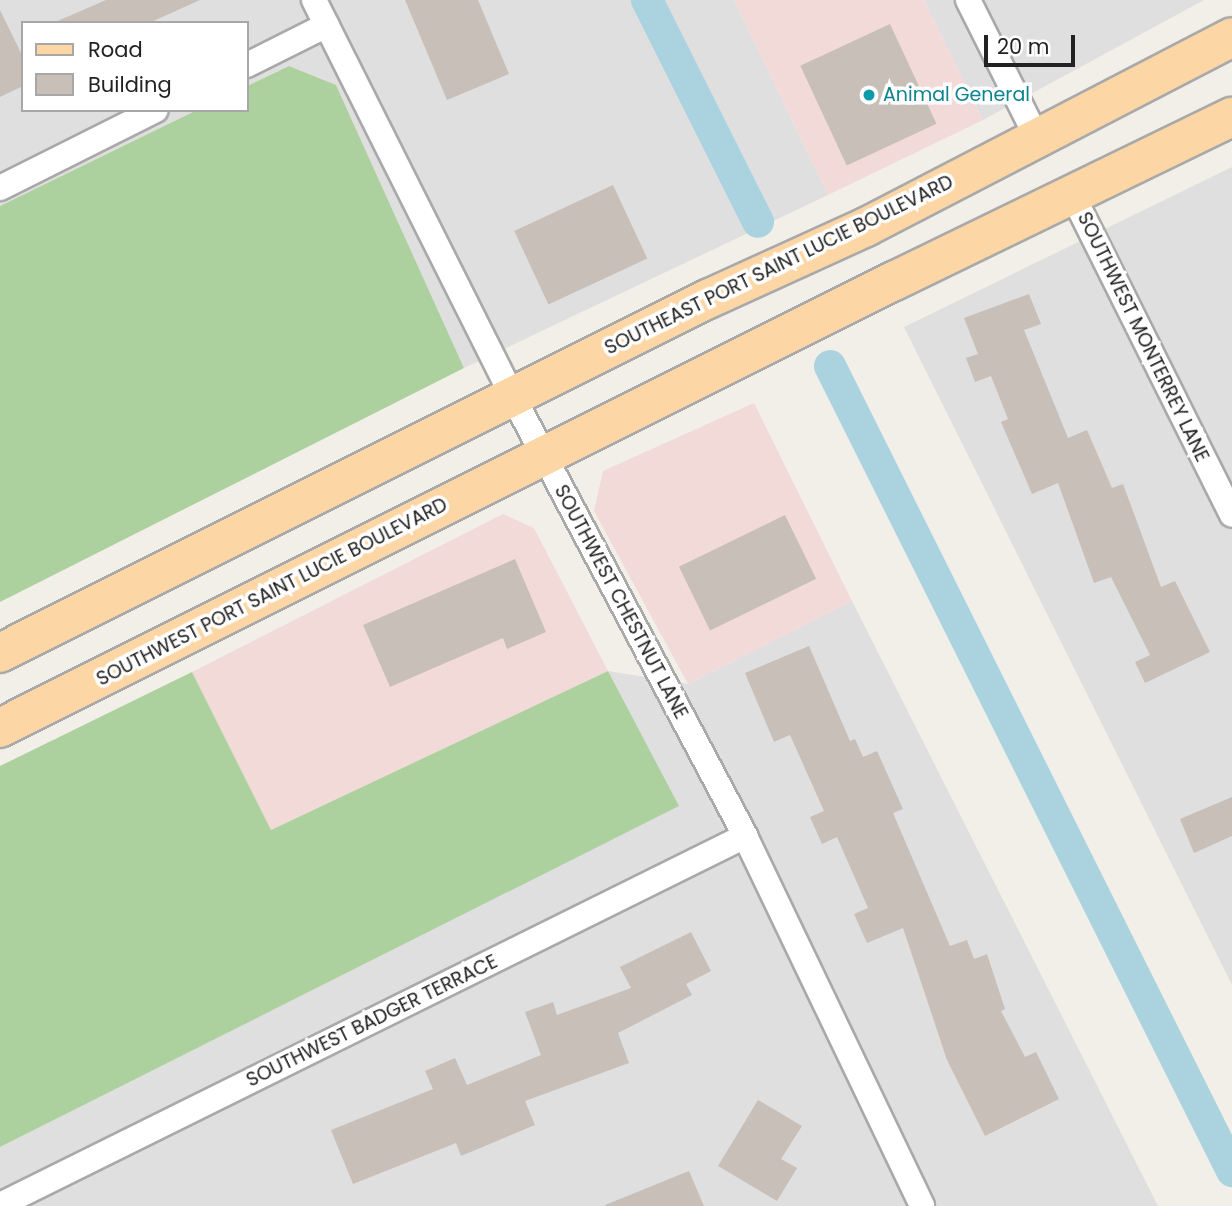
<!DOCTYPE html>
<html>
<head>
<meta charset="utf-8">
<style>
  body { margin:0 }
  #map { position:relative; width:1232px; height:1206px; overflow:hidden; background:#f2efe9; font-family:Poppins,sans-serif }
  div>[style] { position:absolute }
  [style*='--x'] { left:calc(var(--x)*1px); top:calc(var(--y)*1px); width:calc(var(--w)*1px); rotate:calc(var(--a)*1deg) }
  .residential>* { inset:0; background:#e0dfdf }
  .commercial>* { inset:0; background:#f2dad9 }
  .forest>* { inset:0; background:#add19e }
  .canal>* { height:32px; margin:-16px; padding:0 16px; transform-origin:16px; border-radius:16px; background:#aad3df }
  .building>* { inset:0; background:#c7bfb8; transform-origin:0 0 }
  .roads { filter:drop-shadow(2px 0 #a9a9a9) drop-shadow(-2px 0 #a9a9a9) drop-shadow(0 2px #a9a9a9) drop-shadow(0 -2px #a9a9a9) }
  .minor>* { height:24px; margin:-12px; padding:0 12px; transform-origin:12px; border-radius:12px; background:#fff }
  .primary>* { height:38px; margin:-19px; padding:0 19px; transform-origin:19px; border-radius:19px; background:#fcd6a4 }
  .dots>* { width:19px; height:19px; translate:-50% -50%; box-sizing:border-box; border:4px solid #fff; border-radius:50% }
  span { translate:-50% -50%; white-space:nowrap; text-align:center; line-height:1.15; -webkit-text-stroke:7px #fff; paint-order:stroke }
  .culture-label { font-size:19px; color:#0d838f }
  .left { translate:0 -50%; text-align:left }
  .street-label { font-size:19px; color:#222 }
  .legend { position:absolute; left:21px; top:21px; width:228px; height:91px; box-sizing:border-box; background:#fff; border:2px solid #a7a7a7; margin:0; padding:9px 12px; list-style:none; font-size:21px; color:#222 }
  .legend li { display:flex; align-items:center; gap:14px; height:35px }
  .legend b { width:35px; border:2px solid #a7a7a7 }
  .scale { position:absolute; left:984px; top:35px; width:91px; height:32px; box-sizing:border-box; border:4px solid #222; border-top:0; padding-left:9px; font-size:21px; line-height:24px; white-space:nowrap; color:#222; -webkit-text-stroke:5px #fff; paint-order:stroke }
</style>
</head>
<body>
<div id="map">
  <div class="residential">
    <i style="clip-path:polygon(0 0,734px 0,828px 195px,464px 368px,336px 85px,289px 66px,247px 86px,247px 23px,23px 23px,23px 110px,197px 110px,0 206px)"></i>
    <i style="clip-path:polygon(924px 0,1204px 0,983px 120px)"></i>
    <i style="clip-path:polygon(1232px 167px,1232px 985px,904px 327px)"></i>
    <i style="clip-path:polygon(852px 601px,1158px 1206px,0 1206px,0 1147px,678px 806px,608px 671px,688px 684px)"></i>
  </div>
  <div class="commercial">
    <i style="clip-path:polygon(734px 0,924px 0,983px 120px,828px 195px)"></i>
    <i style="clip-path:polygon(754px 403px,852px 601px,688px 684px,594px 511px,603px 471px)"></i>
    <i style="clip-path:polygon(503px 514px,534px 528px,608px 671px,271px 830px,192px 672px)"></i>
  </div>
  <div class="forest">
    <i style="clip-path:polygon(289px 66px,336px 85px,464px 368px,0 602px,0 206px,197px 110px,247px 110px,247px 86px)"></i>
    <i style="clip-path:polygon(608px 671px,679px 806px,0 1147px,0 766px,192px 672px,271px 830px)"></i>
  </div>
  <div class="canal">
    <i style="--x:647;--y:0;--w:248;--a:63.4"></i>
    <i style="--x:830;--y:366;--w:900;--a:63.46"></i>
  </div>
  <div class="building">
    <i style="clip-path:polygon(106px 0,200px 0,149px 23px,53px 23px)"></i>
    <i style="clip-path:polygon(405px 0,478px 0,509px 74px,447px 100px)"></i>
    <i style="clip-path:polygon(0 10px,23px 57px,23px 86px,0 97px)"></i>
    <i style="left:890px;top:24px;width:110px;height:99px;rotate:65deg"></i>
    <i style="left:613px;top:185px;width:81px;height:109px;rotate:65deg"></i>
    <i style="clip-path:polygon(1029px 294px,1041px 324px,1024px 330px,1068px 438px,1087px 430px,1112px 488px,1123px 484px,1161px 587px,1175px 581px,1210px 652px,1145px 683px,1135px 662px,1150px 655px,1111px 577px,1094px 583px,1058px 483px,1032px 494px,1001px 422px,1008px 419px,991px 376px,975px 382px,966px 358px,978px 354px,964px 318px)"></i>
    <i style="left:785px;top:515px;width:71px;height:118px;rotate:64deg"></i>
    <i style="clip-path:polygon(515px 559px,546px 632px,507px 649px,503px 638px,390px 687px,363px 625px)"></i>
    <i style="clip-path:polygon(809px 646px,850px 741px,855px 739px,863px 757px,877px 751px,903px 809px,893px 813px,950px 946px,967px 940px,974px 959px,987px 954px,1005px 1009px,1001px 1011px,1025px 1057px,1036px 1052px,1059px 1099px,985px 1136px,947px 1060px,903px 928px,867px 943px,854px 914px,868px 908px,837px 837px,822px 844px,810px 817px,824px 811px,790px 735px,774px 742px,745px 673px)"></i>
    <i style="clip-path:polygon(1232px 797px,1232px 836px,1194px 853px,1180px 819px)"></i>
    <i style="clip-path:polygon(691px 932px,711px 971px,686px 984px,692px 995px,618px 1033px,629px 1063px,525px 1101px,535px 1125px,461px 1156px,456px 1143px,353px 1184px,331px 1130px,433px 1089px,425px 1071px,455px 1058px,467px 1085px,541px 1055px,525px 1012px,553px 1002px,557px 1015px,631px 988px,620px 967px)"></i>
    <i style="clip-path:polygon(758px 1100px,802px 1126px,781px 1159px,797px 1168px,777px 1201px,718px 1166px)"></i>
    <i style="clip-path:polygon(689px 1171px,704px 1206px,605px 1206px,605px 1205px)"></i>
  </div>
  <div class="roads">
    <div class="minor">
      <i style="--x:314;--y:0;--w:444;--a:63.4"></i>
      <i style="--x:513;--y:397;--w:497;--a:62.1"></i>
      <i style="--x:745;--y:836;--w:410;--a:64.4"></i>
      <i style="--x:968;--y:0;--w:152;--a:63.4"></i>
      <i style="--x:247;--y:65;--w:89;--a:-26.6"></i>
      <i style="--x:0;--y:188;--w:174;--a:-26.6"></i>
      <i style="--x:1073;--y:196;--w:356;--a:63.5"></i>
      <i style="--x:0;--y:1205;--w:831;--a:-26.35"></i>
    </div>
    <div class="primary">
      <i style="--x:0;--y:653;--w:792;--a:-26.57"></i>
      <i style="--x:708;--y:299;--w:174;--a:-24.5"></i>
      <i style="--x:866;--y:227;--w:412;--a:-27.4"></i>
      <i style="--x:0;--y:728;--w:1000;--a:-26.57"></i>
      <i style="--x:894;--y:281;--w:376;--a:-25.9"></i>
    </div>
  </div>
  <div class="dots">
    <i style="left:869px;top:95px;background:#0f9aa8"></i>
  </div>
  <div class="culture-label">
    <span class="left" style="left:883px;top:95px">Animal General</span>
  </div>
  <div class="street-label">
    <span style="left:779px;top:265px;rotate:-26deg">SOUTHEAST PORT SAINT LUCIE BOULEVARD</span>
    <span style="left:1143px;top:337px;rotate:64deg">SOUTHWEST MONTERREY LANE</span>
    <span style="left:272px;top:592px;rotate:-27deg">SOUTHWEST PORT SAINT LUCIE BOULEVARD</span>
    <span style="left:621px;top:602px;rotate:62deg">SOUTHWEST CHESTNUT LANE</span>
    <span style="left:372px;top:1021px;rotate:-26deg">SOUTHWEST BADGER TERRACE</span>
  </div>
  <ul class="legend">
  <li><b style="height:9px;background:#fcd6a4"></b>Road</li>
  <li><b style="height:19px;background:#c7bfb8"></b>Building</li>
  </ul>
  <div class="scale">20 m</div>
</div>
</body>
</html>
